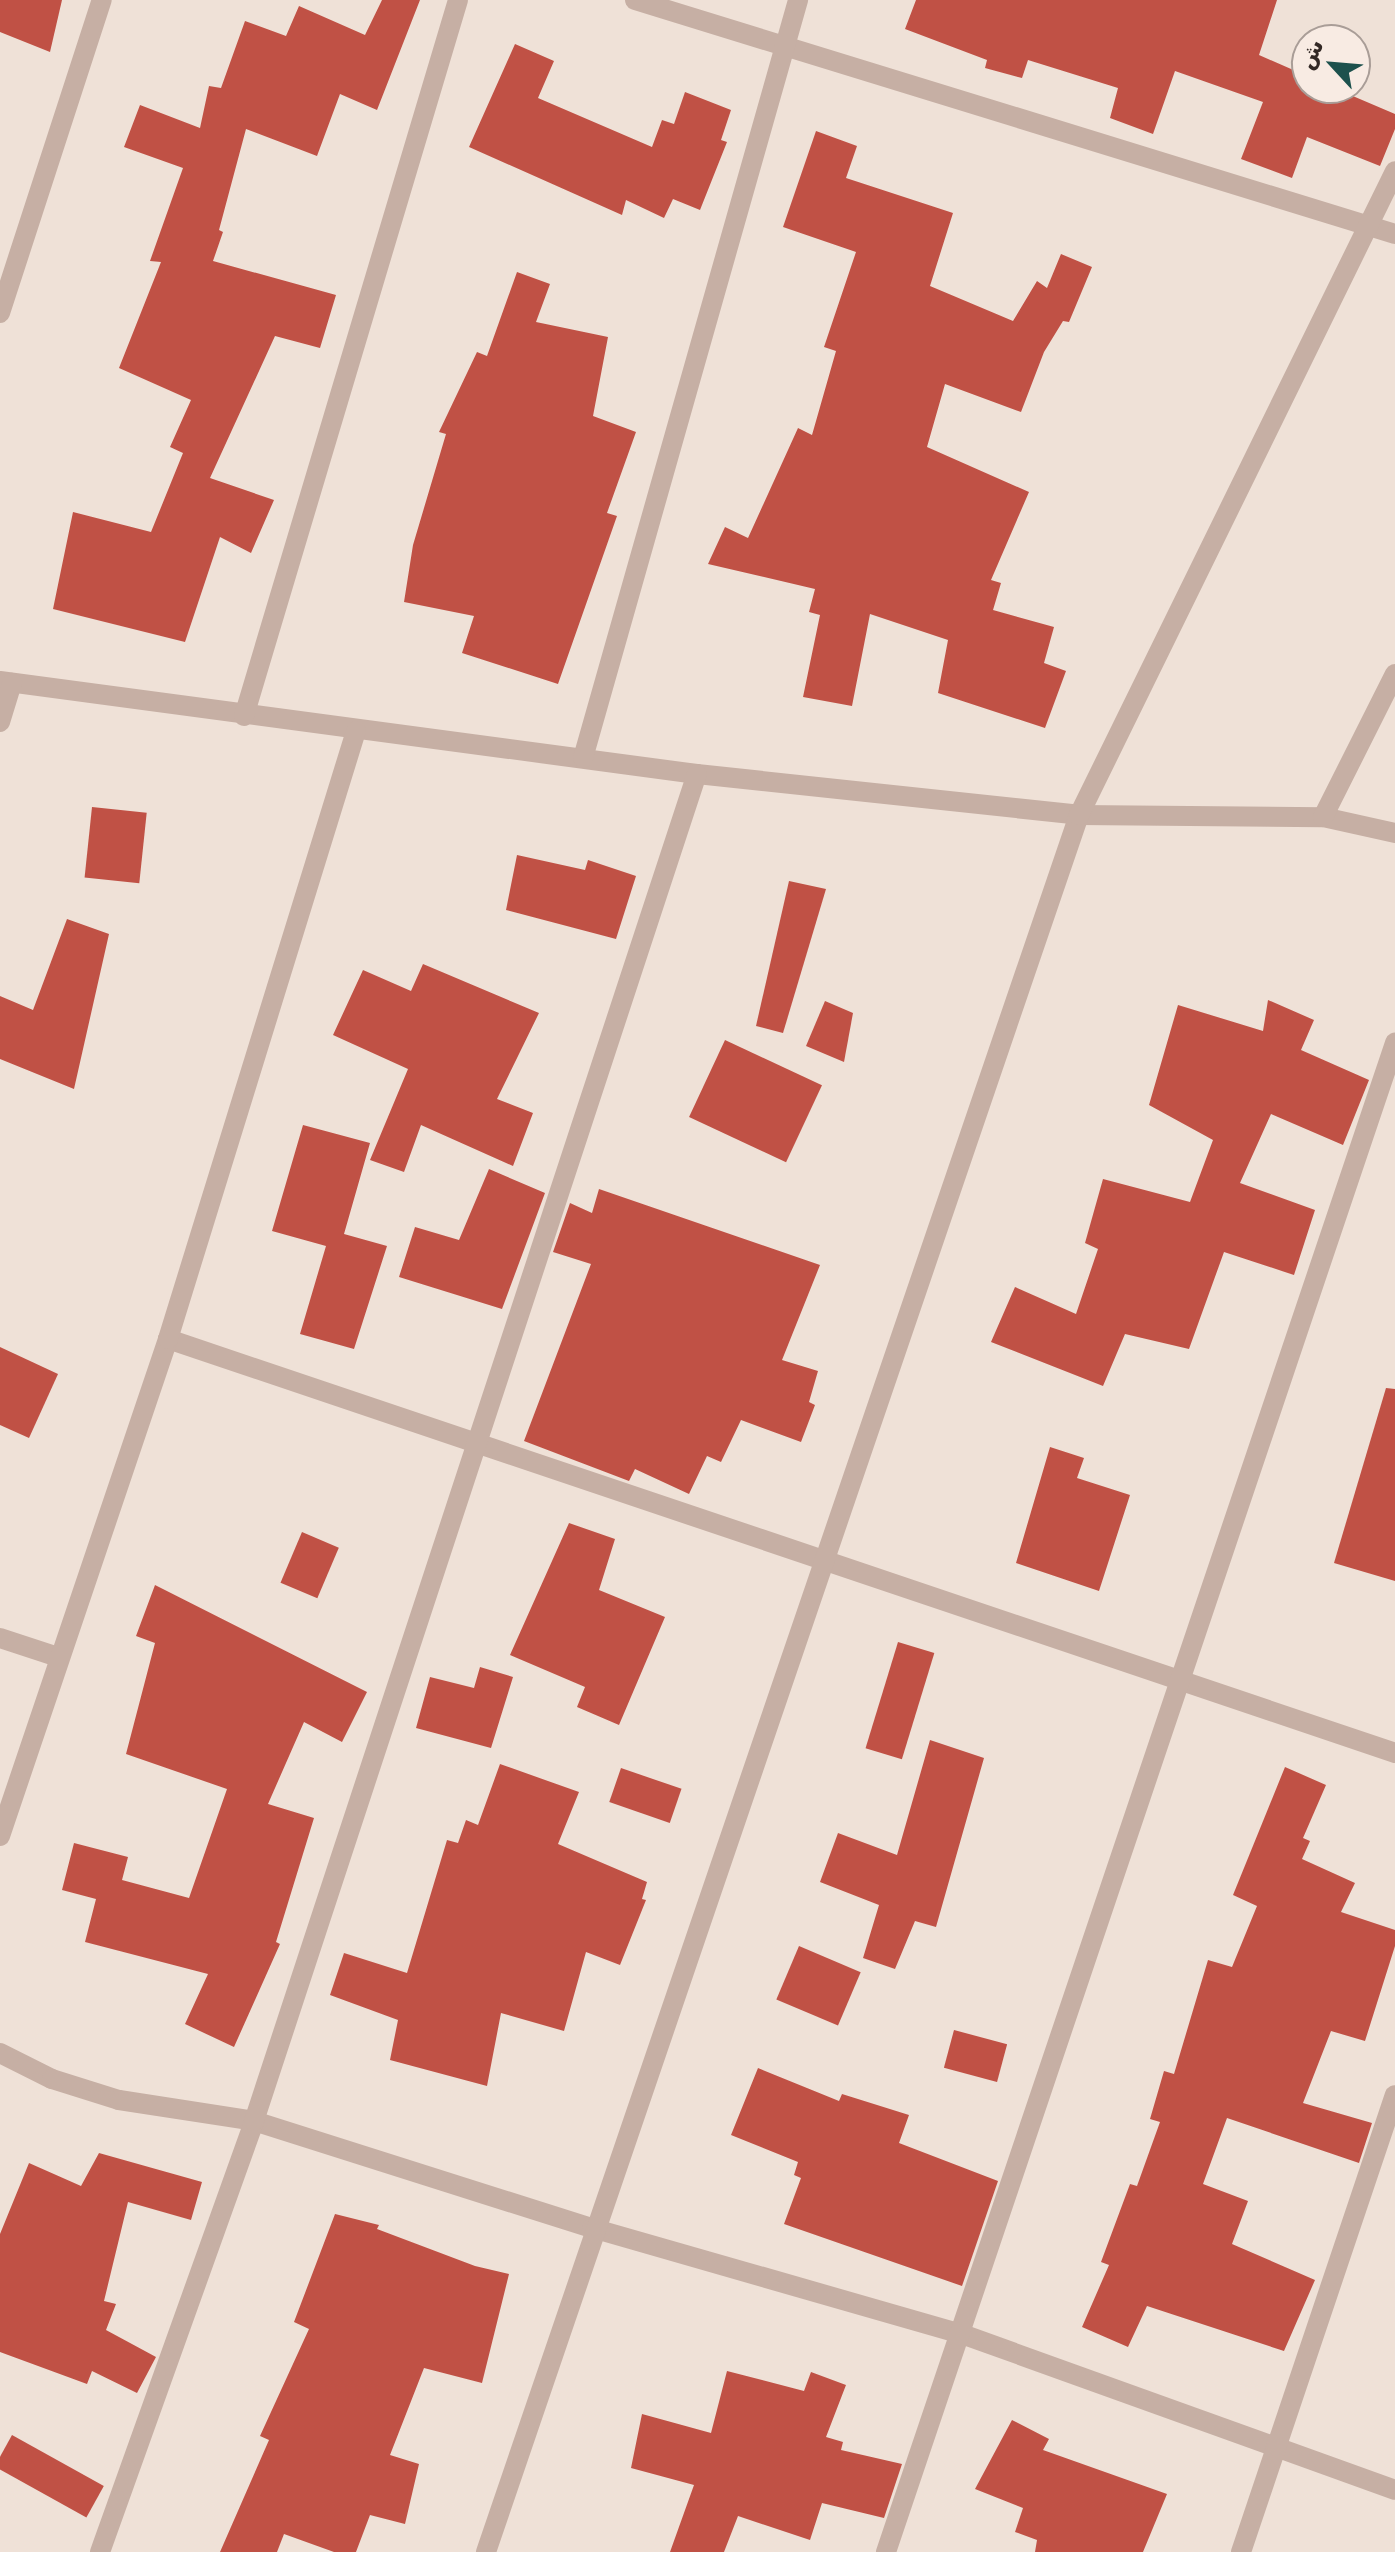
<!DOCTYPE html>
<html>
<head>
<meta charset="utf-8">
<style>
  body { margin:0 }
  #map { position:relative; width:1395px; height:2552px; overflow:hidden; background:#efe1d7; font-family:"DejaVu Sans","Noto Sans Arabic",sans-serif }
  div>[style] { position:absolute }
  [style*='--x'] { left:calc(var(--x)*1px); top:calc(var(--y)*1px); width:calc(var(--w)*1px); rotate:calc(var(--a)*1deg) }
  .building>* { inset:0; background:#c05145; transform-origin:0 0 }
  .street>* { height:20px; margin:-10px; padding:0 10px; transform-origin:10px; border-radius:10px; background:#c6afa4 }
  span { translate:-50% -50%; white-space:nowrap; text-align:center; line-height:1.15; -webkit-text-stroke:6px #f8ebe3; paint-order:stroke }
  .north { position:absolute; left:1291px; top:24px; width:80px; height:80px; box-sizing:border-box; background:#f8ebe3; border:2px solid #a99d97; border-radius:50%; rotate:296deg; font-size:22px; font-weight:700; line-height:32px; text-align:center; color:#322825 }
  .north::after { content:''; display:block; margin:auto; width:28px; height:36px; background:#1d514d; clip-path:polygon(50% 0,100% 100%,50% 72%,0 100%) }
</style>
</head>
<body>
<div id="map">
  <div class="building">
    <i style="clip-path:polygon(0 0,62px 0,50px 52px,0 32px)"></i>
    <i style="clip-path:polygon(382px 0,420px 0,377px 110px,340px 94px,317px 156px,246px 129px,219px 230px,223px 232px,213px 261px,336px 295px,320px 348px,275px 336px,210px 478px,274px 500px,251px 553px,220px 537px,185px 642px,53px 609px,73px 512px,151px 532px,183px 453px,170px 447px,191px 400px,119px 368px,161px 262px,150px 261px,183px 168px,124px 147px,140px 105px,200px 128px,209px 86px,221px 88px,245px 21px,286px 36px,299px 6px,365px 35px)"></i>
    <i style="clip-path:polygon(916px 0,1277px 0,1259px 55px,1307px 76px,1307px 88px,1334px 88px,1395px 114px,1395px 129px,1380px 166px,1307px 137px,1292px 178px,1241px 159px,1263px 102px,1175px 71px,1153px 134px,1110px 118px,1118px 88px,1028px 60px,1022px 78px,985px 68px,987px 60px,905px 29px)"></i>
    <i style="clip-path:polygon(515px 44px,554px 61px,538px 98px,652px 147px,662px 120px,674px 124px,685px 92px,731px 110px,721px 140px,727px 142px,700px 210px,673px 199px,664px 218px,626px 200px,622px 215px,469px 147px)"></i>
    <i style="clip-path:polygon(816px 131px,857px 146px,846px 178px,953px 213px,930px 286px,1013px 321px,1037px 281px,1047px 288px,1061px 254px,1092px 267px,1069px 322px,1063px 321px,1044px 352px,1021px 412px,945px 384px,927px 447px,1029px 492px,991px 580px,1001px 583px,993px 610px,1054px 627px,1044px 663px,1066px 671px,1045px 728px,938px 693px,948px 640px,870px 614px,852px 706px,803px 697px,820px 615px,809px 612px,815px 589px,708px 564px,725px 527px,748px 538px,798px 428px,812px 435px,836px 351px,824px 347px,856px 252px,783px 227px)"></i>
    <i style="clip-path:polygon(517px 272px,550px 284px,536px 322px,608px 337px,593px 416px,636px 432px,607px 513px,617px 516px,558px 684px,462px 653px,474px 616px,404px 602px,413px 545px,446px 434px,439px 432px,477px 352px,487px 356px)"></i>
    <i style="left:92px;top:807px;width:55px;height:71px;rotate:6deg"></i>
    <i style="clip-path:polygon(517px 855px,585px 870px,588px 860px,636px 876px,616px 939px,506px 910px)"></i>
    <i style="clip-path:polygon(789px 881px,826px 889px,783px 1033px,756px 1026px)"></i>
    <i style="clip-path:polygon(67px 919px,109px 934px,74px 1089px,0 1059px,0 996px,33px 1010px)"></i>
    <i style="clip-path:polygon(423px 964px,539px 1013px,497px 1099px,533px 1113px,513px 1166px,421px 1125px,404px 1172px,370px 1160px,408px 1069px,333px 1035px,363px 970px,411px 991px)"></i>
    <i style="clip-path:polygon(1268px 1000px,1314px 1020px,1301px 1050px,1369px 1080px,1343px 1145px,1271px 1114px,1240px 1183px,1315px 1210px,1294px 1275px,1224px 1252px,1189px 1349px,1125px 1334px,1103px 1386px,991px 1342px,1015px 1287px,1076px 1314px,1098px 1249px,1085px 1243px,1103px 1179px,1190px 1202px,1213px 1140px,1149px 1105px,1178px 1005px,1263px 1031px)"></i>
    <i style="clip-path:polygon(825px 1001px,853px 1013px,844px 1062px,806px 1046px)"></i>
    <i style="left:725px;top:1040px;width:107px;height:85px;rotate:25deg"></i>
    <i style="clip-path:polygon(303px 1125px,370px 1143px,344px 1234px,387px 1246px,354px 1349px,300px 1334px,326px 1246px,272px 1231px)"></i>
    <i style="clip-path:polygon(489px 1169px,545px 1193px,502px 1309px,399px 1277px,415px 1227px,459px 1240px)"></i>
    <i style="clip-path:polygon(599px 1189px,820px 1265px,782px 1360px,818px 1371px,809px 1402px,815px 1405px,801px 1442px,741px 1420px,721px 1462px,707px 1456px,689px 1494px,635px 1469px,629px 1481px,524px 1441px,591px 1264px,553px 1252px,570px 1203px,592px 1213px)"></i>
    <i style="clip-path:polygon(0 1347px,58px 1374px,29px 1438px,0 1425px)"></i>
    <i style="clip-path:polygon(1386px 1388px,1395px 1389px,1395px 1581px,1334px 1563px)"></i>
    <i style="clip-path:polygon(1050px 1447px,1084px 1458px,1077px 1478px,1130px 1495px,1099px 1591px,1016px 1563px)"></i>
    <i style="clip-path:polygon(569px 1523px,615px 1539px,599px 1590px,665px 1617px,619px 1725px,577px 1707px,585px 1687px,510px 1655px)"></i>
    <i style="left:302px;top:1532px;width:40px;height:55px;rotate:23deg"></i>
    <i style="clip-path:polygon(155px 1585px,367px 1692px,342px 1742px,304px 1722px,268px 1804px,314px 1818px,276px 1942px,280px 1944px,234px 2047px,185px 2024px,208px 1974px,85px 1942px,96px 1899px,62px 1890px,74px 1843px,128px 1857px,122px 1880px,189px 1898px,227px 1789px,126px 1754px,155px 1643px,136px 1636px)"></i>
    <i style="left:898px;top:1642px;width:38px;height:111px;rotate:17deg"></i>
    <i style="clip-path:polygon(480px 1667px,513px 1677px,491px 1748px,416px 1728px,430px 1677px,474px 1688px)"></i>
    <i style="clip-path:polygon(930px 1740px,984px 1758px,936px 1927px,915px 1921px,895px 1969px,863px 1958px,879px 1905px,820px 1882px,838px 1833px,897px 1855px)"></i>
    <i style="clip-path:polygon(500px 1764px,579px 1792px,558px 1844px,647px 1882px,642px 1899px,646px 1900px,620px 1965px,586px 1952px,564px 2031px,501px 2013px,487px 2086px,390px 2060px,398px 2020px,330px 1995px,344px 1953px,407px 1973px,447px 1840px,458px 1843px,466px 1820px,478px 1825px)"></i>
    <i style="clip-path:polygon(1285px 1767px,1326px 1785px,1303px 1838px,1310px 1841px,1302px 1859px,1355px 1883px,1341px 1912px,1395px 1930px,1395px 1946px,1365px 2041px,1331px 2031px,1303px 2103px,1372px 2123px,1359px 2163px,1227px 2118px,1203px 2184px,1248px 2201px,1232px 2244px,1315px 2280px,1284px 2351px,1147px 2306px,1128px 2347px,1082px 2327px,1109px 2265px,1101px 2262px,1130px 2184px,1137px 2186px,1160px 2122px,1150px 2119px,1164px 2071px,1174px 2074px,1208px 1960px,1232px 1967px,1257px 1906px,1233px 1895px)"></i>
    <i style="left:621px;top:1768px;width:64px;height:36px;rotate:19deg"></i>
    <i style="left:799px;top:1946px;width:67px;height:58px;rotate:23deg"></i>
    <i style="left:954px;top:2030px;width:55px;height:39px;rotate:15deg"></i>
    <i style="clip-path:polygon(758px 2068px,839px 2101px,842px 2094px,909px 2115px,899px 2143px,998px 2181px,962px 2286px,784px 2224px,801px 2178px,794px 2175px,798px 2162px,731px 2135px)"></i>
    <i style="clip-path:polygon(99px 2153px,202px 2182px,191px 2220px,128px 2202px,104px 2301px,116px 2304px,106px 2330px,156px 2357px,137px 2393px,92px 2371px,87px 2384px,0 2352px,0 2234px,29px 2163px,81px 2186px)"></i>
    <i style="clip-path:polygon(335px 2214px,379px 2225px,377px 2229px,475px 2266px,509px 2274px,482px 2383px,424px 2368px,390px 2455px,419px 2464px,405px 2524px,370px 2515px,356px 2552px,334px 2552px,284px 2534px,277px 2552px,220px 2552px,269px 2440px,260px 2436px,309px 2329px,294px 2322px)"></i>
    <i style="clip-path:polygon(727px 2371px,804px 2391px,811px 2372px,846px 2385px,826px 2437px,843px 2442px,841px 2450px,902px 2464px,884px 2518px,822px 2503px,810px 2540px,738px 2516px,724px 2552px,670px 2552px,694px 2485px,631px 2468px,642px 2414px,711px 2433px)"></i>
    <i style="clip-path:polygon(1012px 2420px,1049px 2439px,1043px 2450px,1167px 2494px,1143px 2552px,1035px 2552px,1037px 2540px,1015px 2532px,1023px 2508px,975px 2489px)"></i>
    <i style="left:12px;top:2435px;width:105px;height:36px;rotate:29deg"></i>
  </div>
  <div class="street">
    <i style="--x:635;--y:0;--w:795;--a:17.11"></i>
    <i style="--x:0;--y:313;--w:329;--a:-72"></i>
    <i style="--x:0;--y:681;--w:703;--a:7.6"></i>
    <i style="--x:697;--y:774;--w:384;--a:6.1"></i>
    <i style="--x:1079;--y:815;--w:244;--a:0.5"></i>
    <i style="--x:1323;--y:817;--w:74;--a:12.5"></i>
    <i style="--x:244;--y:716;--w:747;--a:-73.36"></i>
    <i style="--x:0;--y:722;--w:41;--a:-72.9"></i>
    <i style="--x:583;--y:758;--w:788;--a:-74.16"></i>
    <i style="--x:1323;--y:817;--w:160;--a:-63.3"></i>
    <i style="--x:168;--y:1339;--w:1295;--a:18.64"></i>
    <i style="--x:0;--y:1638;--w:61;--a:18.1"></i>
    <i style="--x:0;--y:1836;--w:525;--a:-71.32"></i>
    <i style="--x:168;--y:1339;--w:636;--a:-72.82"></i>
    <i style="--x:0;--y:2053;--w:58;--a:26.6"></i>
    <i style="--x:52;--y:2079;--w:70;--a:17.4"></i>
    <i style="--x:119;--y:2100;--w:137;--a:8.8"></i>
    <i style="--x:254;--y:2121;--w:355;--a:17.6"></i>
    <i style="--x:592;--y:2228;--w:382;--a:16"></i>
    <i style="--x:959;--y:2333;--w:463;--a:19.8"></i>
    <i style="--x:100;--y:2552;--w:458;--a:-70.3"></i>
    <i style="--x:254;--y:2121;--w:1418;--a:-71.8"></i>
    <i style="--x:486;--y:2552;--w:1835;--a:-71.15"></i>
    <i style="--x:1079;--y:815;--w:717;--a:-63.86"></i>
    <i style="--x:886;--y:2552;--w:1593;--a:-71.36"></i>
    <i style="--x:1241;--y:2552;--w:482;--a:-71.4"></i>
  </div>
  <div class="north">ش</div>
</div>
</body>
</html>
